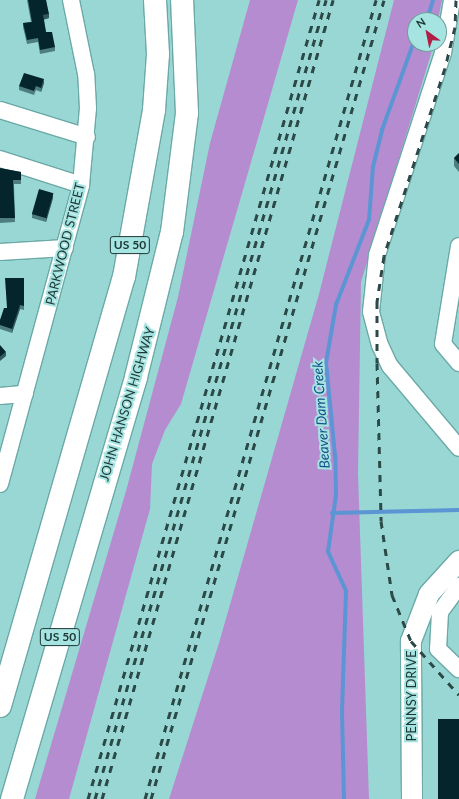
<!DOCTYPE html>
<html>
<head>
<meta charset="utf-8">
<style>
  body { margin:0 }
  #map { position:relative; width:459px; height:799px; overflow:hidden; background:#98d7d4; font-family:Lato,sans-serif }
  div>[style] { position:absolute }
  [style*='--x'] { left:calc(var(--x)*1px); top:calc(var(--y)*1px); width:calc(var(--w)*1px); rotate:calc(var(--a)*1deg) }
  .green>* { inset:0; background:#b68cd0 }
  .stream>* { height:3.5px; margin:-1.75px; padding:0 1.75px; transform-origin:1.75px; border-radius:1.75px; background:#5c95d4 }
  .roads { filter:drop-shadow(1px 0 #6ba9a7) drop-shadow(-1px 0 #6ba9a7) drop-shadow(0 1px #6ba9a7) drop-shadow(0 -1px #6ba9a7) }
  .minor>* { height:16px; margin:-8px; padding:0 8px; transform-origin:8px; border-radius:8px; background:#fff }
  .major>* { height:20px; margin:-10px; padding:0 10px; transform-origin:10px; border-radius:10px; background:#fff }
  .highway>* { height:22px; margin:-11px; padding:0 11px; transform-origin:11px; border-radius:11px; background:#fff }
  .rail>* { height:3px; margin-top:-1.5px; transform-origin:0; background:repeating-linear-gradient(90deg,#2b4947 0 7px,transparent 0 14px) }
  .wall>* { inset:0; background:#4e7e80 }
  .shaded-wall>* { inset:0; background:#305a5e }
  .building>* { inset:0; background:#04252b; transform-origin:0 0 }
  span { translate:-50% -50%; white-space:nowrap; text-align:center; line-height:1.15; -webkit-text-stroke:4px #a5e4e1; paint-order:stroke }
  .shield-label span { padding:1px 3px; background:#a5e4e1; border:1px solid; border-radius:3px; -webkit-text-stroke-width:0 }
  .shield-label { font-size:12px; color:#1d3735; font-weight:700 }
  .street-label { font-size:13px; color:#1d3735 }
  .water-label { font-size:14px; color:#134f89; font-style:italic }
  .north { position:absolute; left:407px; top:12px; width:40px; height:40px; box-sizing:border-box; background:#a5e4e1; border:1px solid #6f9f9c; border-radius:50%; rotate:327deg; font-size:11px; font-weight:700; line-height:16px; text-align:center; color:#1d3735 }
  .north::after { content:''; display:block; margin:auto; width:14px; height:18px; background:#b01e46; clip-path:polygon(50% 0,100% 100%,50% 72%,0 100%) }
</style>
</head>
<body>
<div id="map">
  <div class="green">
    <i style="clip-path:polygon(250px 0,298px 0,181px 404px,165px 430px,152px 464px,150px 509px,69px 799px,35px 799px,126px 491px,178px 297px,210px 143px)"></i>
    <i style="clip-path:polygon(394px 0,442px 0,438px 20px,415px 20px,415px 44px,433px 44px,431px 54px,361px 282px,358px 473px,369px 799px,169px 799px,219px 643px,319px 294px)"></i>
  </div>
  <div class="stream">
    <i style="--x:427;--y:20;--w:21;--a:-73"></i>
    <i style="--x:332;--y:513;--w:127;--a:-1.4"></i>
    <i style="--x:344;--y:799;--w:87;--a:-91.3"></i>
    <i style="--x:342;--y:712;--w:121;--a:-88.1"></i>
    <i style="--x:346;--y:591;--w:43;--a:-114.8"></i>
    <i style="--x:328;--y:552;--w:58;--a:-82"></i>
    <i style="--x:336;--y:495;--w:39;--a:-91"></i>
    <i style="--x:335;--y:456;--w:93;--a:-95.5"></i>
    <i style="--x:326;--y:363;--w:59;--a:-80.2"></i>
    <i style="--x:336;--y:305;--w:91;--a:-68.8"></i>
    <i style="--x:369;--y:220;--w:53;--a:-85.7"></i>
    <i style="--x:373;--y:167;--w:38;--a:-76"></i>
    <i style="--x:382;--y:130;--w:97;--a:-70.1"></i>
  </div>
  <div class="roads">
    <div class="minor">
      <i style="--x:452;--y:0;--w:54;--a:99.6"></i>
      <i style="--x:443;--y:53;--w:213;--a:108.1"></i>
      <i style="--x:377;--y:255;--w:57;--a:96"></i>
      <i style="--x:371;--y:312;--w:34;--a:75"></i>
      <i style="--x:380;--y:345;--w:23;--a:65"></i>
      <i style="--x:390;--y:366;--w:107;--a:49.9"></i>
      <i style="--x:0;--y:110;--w:91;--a:17.2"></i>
      <i style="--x:0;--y:159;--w:85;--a:17.8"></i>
      <i style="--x:459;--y:246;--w:99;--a:99.3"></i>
      <i style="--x:443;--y:344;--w:25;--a:50"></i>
      <i style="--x:0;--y:252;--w:65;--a:-3.5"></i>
      <i style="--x:0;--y:396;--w:25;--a:-5"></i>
      <i style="--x:0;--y:484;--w:310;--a:-74.8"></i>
      <i style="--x:81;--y:185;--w:77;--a:-84.8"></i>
      <i style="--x:88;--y:108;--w:34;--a:-93"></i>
      <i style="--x:86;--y:74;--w:76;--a:-101.5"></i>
      <i style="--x:459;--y:586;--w:32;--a:126"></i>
      <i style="--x:440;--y:612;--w:37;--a:93"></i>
      <i style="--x:438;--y:649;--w:29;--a:44"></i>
    </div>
    <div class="major">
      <i style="--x:412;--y:799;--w:158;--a:-90.4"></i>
      <i style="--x:411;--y:641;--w:50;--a:-69"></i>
      <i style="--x:429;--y:594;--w:45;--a:-47.7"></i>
    </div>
    <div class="highway">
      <i style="--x:0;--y:706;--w:447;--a:-73.9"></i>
      <i style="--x:124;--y:277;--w:170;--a:-79.8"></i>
      <i style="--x:154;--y:110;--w:56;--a:-85.9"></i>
      <i style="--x:158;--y:54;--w:54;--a:-93.2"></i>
      <i style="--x:12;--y:799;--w:440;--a:-73.6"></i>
      <i style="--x:136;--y:377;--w:149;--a:-76.1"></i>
      <i style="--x:172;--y:232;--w:120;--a:-82.8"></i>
      <i style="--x:187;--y:113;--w:113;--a:-92.5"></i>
    </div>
  </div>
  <div class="rail">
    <i style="--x:456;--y:0;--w:27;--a:92"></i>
    <i style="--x:455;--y:27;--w:42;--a:103.7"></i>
    <i style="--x:445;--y:68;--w:198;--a:108"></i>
    <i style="--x:384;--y:256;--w:47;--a:98.7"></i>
    <i style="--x:377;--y:302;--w:61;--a:90"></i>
    <i style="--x:377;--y:363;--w:158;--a:88.5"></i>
    <i style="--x:381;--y:521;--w:75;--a:81.5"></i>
    <i style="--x:392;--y:595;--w:50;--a:67.6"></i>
    <i style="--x:411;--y:641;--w:72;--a:48.4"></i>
    <i style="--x:88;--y:799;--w:832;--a:-73.87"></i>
    <i style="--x:95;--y:799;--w:832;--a:-73.87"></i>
    <i style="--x:102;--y:799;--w:832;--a:-73.87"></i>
    <i style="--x:145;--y:799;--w:832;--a:-73.87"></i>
    <i style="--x:151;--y:799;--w:832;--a:-73.74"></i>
  </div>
  <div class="wall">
    <i style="clip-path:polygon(27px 0,46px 0,49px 18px,44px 19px,46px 32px,55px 47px,55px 51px,40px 54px,38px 42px,27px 44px,23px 27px,23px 23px,31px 22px)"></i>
    <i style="clip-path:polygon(44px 83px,41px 92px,36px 90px,34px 95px,19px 90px,19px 86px)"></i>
    <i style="clip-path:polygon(459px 153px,459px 172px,454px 166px,454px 158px)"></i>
    <i style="clip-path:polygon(0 168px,21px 172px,21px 184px,14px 184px,15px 222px,0 223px)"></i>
    <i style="clip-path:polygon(53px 198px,46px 222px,32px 218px,32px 214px)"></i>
    <i style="clip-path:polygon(24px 278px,24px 310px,20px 309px,12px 333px,0 329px,0 320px)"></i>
  </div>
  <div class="shaded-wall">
    <i style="clip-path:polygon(49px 14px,49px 18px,43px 20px,43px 15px)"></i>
    <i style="clip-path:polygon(44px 79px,44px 83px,41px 92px,41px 88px)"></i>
    <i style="clip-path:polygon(53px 193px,53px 198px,46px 222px,46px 217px)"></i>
    <i style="clip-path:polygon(20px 305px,20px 309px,12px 333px,12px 329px)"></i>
    <i style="clip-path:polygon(6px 352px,6px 356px,0 361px,0 357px)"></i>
  </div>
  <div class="building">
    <i style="clip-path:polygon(28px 0,46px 0,49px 14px,43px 15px,46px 32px,52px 32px,55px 47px,40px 50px,38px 38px,27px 40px,23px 23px,32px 22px)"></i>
    <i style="clip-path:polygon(24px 73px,44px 79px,41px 88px,36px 86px,34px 91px,19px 86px)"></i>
    <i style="clip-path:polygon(459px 153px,459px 164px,454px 158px)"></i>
    <i style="clip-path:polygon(0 168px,21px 172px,21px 180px,13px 180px,15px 218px,0 218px)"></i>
    <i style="left:39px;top:189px;width:15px;height:26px;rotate:16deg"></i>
    <i style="clip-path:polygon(5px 278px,24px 278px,24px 306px,20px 305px,12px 329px,0 325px,0 320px,4px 308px,7px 308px)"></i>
    <i style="clip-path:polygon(0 345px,6px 352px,0 357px)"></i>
    <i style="left:459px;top:719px;width:80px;height:21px;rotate:90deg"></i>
  </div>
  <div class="shield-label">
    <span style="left:130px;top:245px">US 50</span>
    <span style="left:60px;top:637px">US 50</span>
  </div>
  <div class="street-label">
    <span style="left:65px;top:244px;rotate:-76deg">PARKWOOD STREET</span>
    <span style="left:127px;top:404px;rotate:-73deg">JOHN HANSON HIGHWAY</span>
    <span style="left:411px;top:696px;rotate:-90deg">PENNSY DRIVE</span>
  </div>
  <div class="water-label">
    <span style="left:321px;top:415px;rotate:-94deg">Beaver Dam Creek</span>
  </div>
  <div class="north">N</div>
</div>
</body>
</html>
